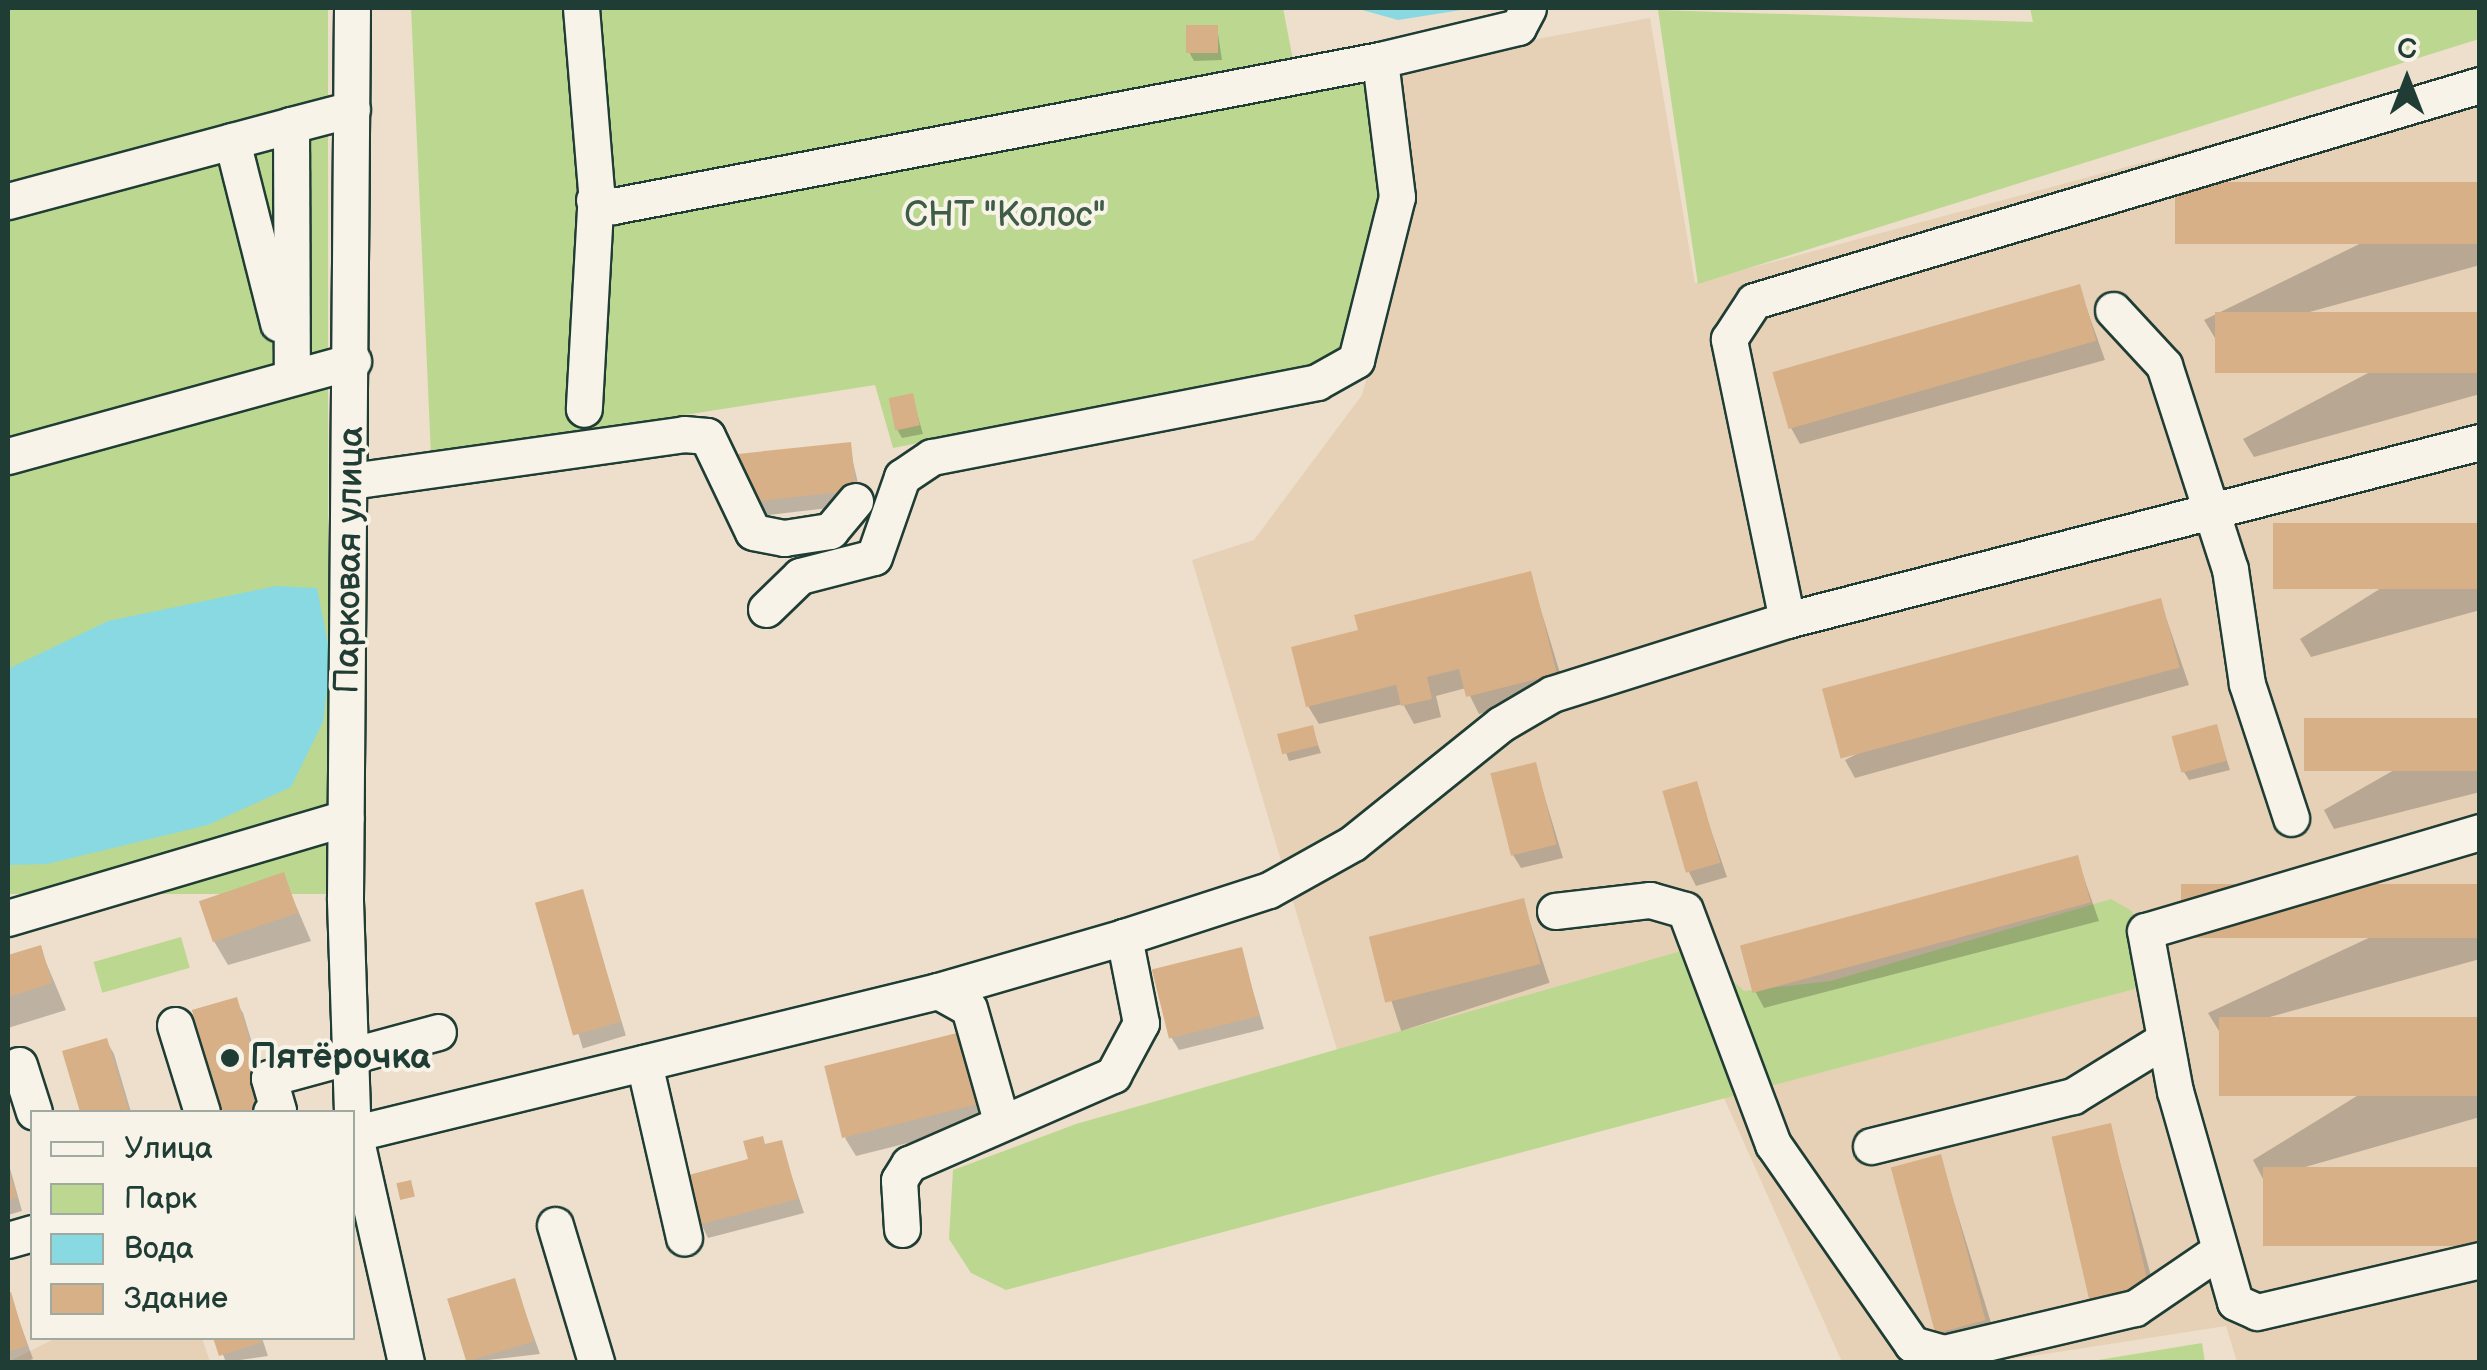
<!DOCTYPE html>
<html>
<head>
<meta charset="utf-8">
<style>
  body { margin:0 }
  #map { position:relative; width:2487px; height:1370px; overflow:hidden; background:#eddfcb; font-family:"Balsamiq Sans",sans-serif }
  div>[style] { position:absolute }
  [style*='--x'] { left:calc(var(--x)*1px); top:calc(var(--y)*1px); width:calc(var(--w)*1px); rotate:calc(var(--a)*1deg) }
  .built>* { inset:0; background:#e6d1b7 }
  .green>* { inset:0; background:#bcd890; transform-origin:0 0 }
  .water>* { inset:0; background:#88d9e1 }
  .shadow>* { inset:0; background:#0003; transform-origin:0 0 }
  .building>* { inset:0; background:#d7b088; transform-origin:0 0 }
  .roads { filter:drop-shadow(2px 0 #1f3d34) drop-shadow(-2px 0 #1f3d34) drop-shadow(0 2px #1f3d34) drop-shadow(0 -2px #1f3d34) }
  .minor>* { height:35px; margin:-17.5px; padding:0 17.5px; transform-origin:17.5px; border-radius:17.5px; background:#f7f3e8 }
  .dots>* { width:28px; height:28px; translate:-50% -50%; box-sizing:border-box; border:5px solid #f7f3e8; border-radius:50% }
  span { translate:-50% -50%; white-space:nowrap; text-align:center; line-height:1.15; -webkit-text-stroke:8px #f7f3e8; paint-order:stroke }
  .park-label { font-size:35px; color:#3e5c46 }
  .street-label { font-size:35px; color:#1f3d34 }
  .poi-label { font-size:35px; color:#1f3d34; font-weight:700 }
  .left { translate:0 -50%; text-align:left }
  .frame { position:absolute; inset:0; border:10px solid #1f3d34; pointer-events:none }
  .legend { position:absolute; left:30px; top:1110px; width:325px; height:230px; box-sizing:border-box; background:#f7f3e8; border:2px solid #a1aaa0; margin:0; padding:12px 18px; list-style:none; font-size:30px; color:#1f3d34 }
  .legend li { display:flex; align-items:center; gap:20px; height:50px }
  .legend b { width:50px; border:2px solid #a1aaa0 }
  .north { position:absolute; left:2357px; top:30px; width:100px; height:100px; -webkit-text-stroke:8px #f7f3e8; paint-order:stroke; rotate:0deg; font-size:28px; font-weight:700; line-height:40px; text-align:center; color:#1f3d34 }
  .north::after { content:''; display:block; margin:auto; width:35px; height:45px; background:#1f3d34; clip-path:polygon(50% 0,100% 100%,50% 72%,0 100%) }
</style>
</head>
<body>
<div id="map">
  <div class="built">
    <i style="clip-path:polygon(1650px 18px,1695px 283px,2479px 72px,2479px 1362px,2237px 1362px,2226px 1326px,1994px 1362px,1842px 1362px,1661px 957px,1340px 1060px,1192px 560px,1254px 540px,1362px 395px,1417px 194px,1398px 65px)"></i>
    <i style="clip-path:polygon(56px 1338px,202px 1338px,210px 1362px,8px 1362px)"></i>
  </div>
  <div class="green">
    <i style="left:8px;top:8px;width:320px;height:886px"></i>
    <i style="clip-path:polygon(411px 8px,1283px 8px,1298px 86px,1367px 72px,1386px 206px,1348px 341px,1332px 364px,893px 448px,875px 385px,431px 455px)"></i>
    <i style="clip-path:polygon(2030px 8px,2479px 8px,2479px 39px,1698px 284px,1658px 10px,2033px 22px)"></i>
    <i style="clip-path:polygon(2111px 899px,2132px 911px,2142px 987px,1006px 1290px,971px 1273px,949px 1239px,953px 1170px,1076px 1124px,1695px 947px,1744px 991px,1831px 981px)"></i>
    <i style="left:181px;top:937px;width:32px;height:91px;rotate:74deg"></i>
    <i style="clip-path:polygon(2202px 1343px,2205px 1362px,2086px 1362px)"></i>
  </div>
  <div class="water">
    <i style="clip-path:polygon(1355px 8px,1474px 8px,1398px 20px)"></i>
    <i style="clip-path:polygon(276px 586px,317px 588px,331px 659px,323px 722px,291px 787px,208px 825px,47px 864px,8px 865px,8px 669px,108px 621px)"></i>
  </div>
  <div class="shadow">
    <i style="clip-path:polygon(1217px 27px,1222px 60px,1194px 61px,1189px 52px)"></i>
    <i style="clip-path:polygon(2480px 185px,2480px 265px,2215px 338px,2204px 320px)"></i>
    <i style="clip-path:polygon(2079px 287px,2105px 360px,1800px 444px,1790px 426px)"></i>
    <i style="clip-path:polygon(2480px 314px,2480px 394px,2254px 457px,2243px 439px)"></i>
    <i style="clip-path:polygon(912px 396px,923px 434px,902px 438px,897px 429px)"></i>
    <i style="clip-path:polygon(849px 445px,863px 504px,752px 517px,745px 503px)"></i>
    <i style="clip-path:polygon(2480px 526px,2480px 610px,2311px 657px,2300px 639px)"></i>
    <i style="clip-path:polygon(1530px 574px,1566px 693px,1479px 714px,1466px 688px,1436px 696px,1441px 717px,1414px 724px,1403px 704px,1319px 724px,1308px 706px,1361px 632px)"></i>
    <i style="clip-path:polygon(2160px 600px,2189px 685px,1855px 778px,1845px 760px)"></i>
    <i style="clip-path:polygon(2480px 721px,2480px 792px,2334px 829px,2324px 810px)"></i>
    <i style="clip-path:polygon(2216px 727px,2230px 770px,2189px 780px,2184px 772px)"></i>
    <i style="clip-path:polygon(1312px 728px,1321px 753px,1289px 761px,1280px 736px)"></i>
    <i style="clip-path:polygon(1535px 765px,1563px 858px,1521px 868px,1513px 855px)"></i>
    <i style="clip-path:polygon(1695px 784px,1727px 877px,1696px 886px,1689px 872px)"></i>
    <i style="clip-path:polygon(2077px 858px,2099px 921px,1764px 1008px,1754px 989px)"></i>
    <i style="clip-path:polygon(283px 875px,311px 941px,228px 965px,212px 938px)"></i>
    <i style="clip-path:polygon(2480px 886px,2480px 959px,2219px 1031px,2208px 1013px)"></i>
    <i style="left:582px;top:892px;width:150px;height:45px;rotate:73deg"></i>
    <i style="left:1523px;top:901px;width:86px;height:156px;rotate:72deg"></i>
    <i style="clip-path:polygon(40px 948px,66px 1010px,8px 1028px,8px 958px)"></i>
    <i style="clip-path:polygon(1241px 950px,1264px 1029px,1179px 1050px,1171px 1037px)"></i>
    <i style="clip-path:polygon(235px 1000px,243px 1013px,273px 1112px,225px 1112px,195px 1012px)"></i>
    <i style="clip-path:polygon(2480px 1020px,2480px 1117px,2263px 1179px,2253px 1160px)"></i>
    <i style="clip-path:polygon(960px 1035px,988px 1123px,856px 1156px,845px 1138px)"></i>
    <i style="clip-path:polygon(106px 1040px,114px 1054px,131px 1112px,83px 1112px,65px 1053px)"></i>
    <i style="clip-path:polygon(2110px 1126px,2159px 1305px,2104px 1318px)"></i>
    <i style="clip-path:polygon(765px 1147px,785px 1156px,804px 1213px,708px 1238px,701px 1224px)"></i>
    <i style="clip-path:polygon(1940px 1157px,1996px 1339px,1950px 1352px,1940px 1333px)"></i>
    <i style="clip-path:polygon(8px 1161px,22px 1211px,8px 1215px)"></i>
    <i style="clip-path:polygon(514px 1281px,540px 1354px,470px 1362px,468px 1360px)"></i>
    <i style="clip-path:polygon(10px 1295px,33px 1359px,24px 1362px,8px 1362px)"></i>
    <i style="clip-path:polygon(216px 1338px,262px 1338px,268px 1356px,226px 1362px)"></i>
  </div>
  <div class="building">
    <i style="left:1186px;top:25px;width:32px;height:28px"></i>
    <i style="left:2480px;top:182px;width:62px;height:305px;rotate:90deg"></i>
    <i style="left:2080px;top:284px;width:59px;height:320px;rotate:74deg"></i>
    <i style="left:2480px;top:312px;width:61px;height:265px;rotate:90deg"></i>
    <i style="left:913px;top:393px;width:33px;height:25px;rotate:78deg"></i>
    <i style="left:851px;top:442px;width:49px;height:116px;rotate:84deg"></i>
    <i style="left:2480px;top:523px;width:66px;height:207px;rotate:90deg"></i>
    <i style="clip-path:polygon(1531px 571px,1557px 674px,1466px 697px,1459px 669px,1427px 677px,1432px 699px,1401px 706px,1396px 685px,1306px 707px,1291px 647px,1358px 630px,1354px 615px)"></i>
    <i style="left:2161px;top:598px;width:72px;height:351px;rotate:75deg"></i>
    <i style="left:2480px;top:718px;width:53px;height:176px;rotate:90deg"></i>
    <i style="left:2217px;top:724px;width:38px;height:47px;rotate:75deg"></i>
    <i style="left:1313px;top:725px;width:21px;height:37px;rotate:76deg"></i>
    <i style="left:1536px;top:762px;width:85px;height:47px;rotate:76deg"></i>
    <i style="left:1697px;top:781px;width:85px;height:36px;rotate:74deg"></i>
    <i style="left:2078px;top:855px;width:49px;height:350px;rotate:75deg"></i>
    <i style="left:284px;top:872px;width:43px;height:90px;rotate:71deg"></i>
    <i style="left:2480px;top:884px;width:54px;height:299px;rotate:90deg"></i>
    <i style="left:583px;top:889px;width:138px;height:50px;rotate:74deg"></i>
    <i style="left:1524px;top:898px;width:68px;height:160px;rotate:76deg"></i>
    <i style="clip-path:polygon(41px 945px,52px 983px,8px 997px,8px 955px)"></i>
    <i style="left:1242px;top:947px;width:71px;height:93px;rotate:76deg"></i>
    <i style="left:237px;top:997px;width:114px;height:47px;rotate:74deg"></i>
    <i style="left:2480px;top:1017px;width:79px;height:261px;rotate:90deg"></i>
    <i style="left:961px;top:1032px;width:74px;height:141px;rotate:76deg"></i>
    <i style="clip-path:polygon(107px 1038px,129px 1112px,80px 1112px,62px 1051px)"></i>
    <i style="left:2111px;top:1123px;width:168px;height:61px;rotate:77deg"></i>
    <i style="clip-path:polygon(763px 1136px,765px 1144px,782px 1140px,798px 1199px,698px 1225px,685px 1176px,748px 1159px,743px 1141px)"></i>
    <i style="left:1941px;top:1154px;width:172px;height:52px;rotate:75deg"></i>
    <i style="left:2480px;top:1167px;width:79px;height:217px;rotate:90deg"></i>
    <i style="clip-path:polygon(8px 1170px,17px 1197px,8px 1200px)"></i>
    <i style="left:411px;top:1180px;width:17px;height:15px;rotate:77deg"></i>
    <i style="left:515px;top:1278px;width:66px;height:71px;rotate:73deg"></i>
    <i style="clip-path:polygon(11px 1292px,27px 1346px,8px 1352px,8px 1293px)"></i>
    <i style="clip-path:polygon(213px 1338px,260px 1338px,262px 1342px,219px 1356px)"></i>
  </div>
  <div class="roads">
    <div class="minor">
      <i style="--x:581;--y:8;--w:184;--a:85.3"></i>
      <i style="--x:596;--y:191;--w:218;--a:93.2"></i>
      <i style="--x:291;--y:125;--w:63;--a:-14.7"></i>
      <i style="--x:232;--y:141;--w:188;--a:75.8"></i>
      <i style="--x:594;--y:200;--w:20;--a:18"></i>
      <i style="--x:613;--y:206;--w:781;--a:-10.78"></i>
      <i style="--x:1380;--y:60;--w:142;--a:-13.4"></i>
      <i style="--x:1518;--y:27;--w:21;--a:-62"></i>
      <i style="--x:8;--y:201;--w:293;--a:-15"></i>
      <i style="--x:291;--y:125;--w:252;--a:89.8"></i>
      <i style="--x:2113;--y:310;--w:75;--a:47.2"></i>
      <i style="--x:2164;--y:365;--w:214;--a:72.1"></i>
      <i style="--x:2230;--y:569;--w:116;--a:81.6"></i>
      <i style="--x:2247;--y:684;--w:141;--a:71.8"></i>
      <i style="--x:8;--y:456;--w:358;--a:-15.4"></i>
      <i style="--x:351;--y:481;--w:336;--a:-8"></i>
      <i style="--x:684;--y:434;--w:23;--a:5"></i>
      <i style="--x:707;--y:436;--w:106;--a:64.4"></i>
      <i style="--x:753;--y:532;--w:32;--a:11"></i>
      <i style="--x:784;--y:538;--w:47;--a:-8.7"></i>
      <i style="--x:830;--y:531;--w:39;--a:-50"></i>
      <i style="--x:766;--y:609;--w:47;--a:-44.1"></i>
      <i style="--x:800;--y:576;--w:76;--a:-14.4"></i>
      <i style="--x:874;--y:557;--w:85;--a:-70.7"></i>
      <i style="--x:902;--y:477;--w:36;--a:-34"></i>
      <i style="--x:932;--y:457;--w:392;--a:-11"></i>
      <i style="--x:1317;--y:382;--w:45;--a:-29.4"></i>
      <i style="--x:1356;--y:360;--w:168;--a:-75.9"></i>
      <i style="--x:1397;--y:197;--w:138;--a:-97.1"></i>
      <i style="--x:1787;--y:620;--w:287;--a:-101.7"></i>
      <i style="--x:1729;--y:339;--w:45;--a:-56.7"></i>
      <i style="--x:1754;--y:301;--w:757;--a:-16.57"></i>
      <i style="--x:2480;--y:832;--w:349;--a:163.5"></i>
      <i style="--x:2145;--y:931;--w:163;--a:79.4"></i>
      <i style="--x:2175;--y:1091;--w:219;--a:74.1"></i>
      <i style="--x:2235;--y:1302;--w:24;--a:24"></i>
      <i style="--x:2257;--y:1312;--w:229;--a:-13.1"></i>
      <i style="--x:1555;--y:911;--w:96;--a:-6.6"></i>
      <i style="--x:1650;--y:900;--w:36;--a:16"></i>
      <i style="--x:1685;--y:910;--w:250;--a:69.4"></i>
      <i style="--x:1773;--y:1144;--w:244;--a:55.2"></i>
      <i style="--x:1912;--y:1344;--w:33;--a:16"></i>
      <i style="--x:1944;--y:1353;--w:196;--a:-13.3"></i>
      <i style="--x:2135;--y:1308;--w:99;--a:-34.3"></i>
      <i style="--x:8;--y:918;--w:352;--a:-16.5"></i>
      <i style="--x:938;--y:991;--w:194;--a:-16.2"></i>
      <i style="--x:175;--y:1025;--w:91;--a:72.8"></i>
      <i style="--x:644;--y:1063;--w:179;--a:77.1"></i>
      <i style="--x:19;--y:1065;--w:49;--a:72.3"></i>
      <i style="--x:271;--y:1112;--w:7;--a:-16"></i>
      <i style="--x:278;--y:1110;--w:33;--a:-106"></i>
      <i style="--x:269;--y:1078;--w:175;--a:-15.2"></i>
      <i style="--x:352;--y:1112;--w:214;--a:-91.9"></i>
      <i style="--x:345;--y:898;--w:890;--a:-89.55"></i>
      <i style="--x:352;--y:1123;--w:245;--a:77.3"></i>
      <i style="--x:352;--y:1134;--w:603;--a:-13.71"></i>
      <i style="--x:938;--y:991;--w:35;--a:29"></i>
      <i style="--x:969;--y:1008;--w:113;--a:74.1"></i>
      <i style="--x:1871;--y:1146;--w:208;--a:-13.9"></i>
      <i style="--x:2073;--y:1096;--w:107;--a:-31.6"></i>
      <i style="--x:555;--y:1225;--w:143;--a:73.3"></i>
      <i style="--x:902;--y:1229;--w:49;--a:-93.5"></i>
      <i style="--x:899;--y:1180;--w:19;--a:-58"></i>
      <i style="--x:909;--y:1164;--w:223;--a:-23.6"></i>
      <i style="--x:1113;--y:1075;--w:59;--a:-61.7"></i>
      <i style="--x:1141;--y:1023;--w:88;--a:-101.2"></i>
      <i style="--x:1124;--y:937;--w:152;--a:-18"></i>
      <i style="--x:1269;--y:890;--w:96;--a:-29.2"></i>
      <i style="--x:1353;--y:843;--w:190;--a:-38.8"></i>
      <i style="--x:1501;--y:724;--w:59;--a:-30.5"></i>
      <i style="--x:1552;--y:694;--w:246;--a:-17.5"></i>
      <i style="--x:1787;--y:620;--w:715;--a:-14.41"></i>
      <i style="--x:8;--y:1240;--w:25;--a:-16"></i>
    </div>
  </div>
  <div class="dots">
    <i style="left:230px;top:1058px;background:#1f3d34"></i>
  </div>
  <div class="park-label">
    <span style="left:1005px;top:216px">СНТ "Колос"</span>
  </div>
  <div class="street-label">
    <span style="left:350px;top:560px;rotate:-89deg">Парковая улица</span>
  </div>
  <div class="poi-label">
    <span class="left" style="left:250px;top:1058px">Пятёрочка</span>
  </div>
  <div class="frame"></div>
  <ul class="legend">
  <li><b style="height:12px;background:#f7f3e8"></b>Улица</li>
  <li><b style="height:28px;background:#bcd890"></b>Парк</li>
  <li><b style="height:28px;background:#88d9e1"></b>Вода</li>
  <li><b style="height:28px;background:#d7b088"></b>Здание</li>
  </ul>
  <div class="north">С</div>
</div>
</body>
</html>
